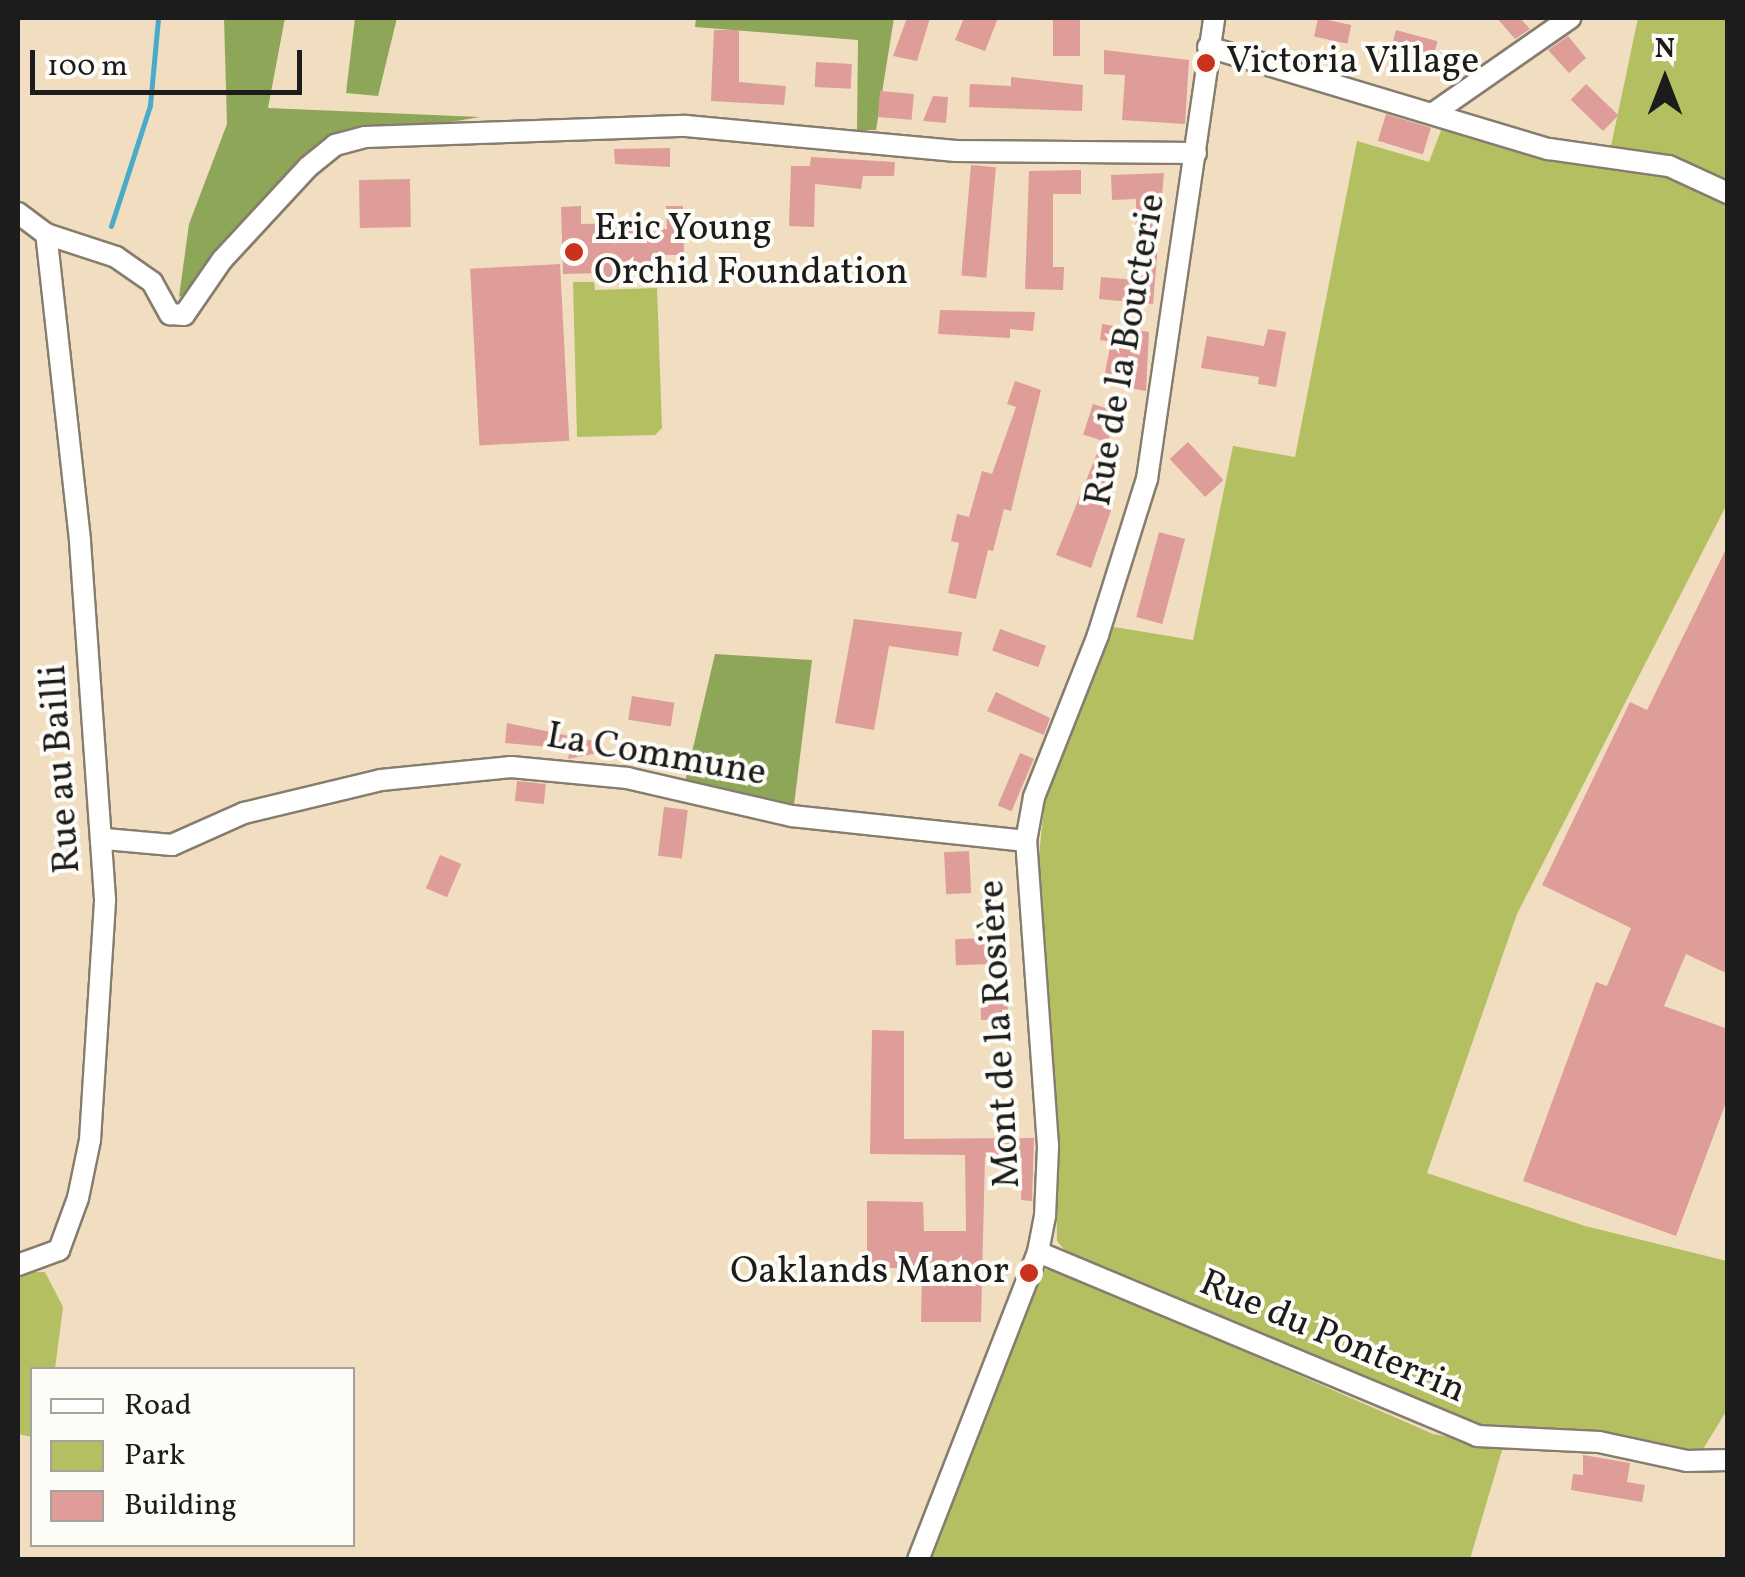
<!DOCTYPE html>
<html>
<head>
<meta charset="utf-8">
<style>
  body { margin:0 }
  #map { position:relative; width:1745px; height:1577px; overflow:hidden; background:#f1dec0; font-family:Vollkorn,serif }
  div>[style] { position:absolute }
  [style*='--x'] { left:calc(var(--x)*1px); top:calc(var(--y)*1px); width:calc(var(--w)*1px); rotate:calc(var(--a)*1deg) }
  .green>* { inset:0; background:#b3bf61 }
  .forest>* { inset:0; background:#8ea657 }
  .stream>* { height:5px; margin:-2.5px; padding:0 2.5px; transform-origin:2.5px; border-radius:2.5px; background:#4aaac9 }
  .building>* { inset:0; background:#de9d99; transform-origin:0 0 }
  .roads { filter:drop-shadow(2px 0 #867d6e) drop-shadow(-2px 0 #867d6e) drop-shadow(0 2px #867d6e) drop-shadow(0 -2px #867d6e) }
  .minor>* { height:20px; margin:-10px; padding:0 10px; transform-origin:10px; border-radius:10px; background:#fff }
  .dots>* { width:28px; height:28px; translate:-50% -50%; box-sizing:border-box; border:5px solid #fdfcf7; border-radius:50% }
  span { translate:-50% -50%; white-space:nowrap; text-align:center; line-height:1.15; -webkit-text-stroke:8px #fdfcf7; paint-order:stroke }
  .poi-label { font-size:38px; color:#1c1c1c }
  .left { translate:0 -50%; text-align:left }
  .right { translate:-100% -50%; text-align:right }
  .street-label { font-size:38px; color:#1c1c1c }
  .frame { position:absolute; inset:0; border:20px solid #1c1c1c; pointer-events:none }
  .legend { position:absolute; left:30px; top:1367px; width:325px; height:180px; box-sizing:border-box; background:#fdfcf7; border:2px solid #a3a29f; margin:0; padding:12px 18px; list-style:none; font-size:30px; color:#1c1c1c }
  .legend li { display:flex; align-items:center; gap:20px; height:50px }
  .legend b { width:50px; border:2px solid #a3a29f }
  .north { position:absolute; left:1615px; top:30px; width:100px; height:100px; -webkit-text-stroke:8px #fdfcf7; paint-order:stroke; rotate:0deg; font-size:28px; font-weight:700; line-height:40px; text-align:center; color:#1c1c1c }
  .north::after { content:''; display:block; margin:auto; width:35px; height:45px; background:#1c1c1c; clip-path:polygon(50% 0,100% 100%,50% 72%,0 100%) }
  .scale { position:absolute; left:30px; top:50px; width:272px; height:45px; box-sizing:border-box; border:5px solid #1c1c1c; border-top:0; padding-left:12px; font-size:30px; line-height:35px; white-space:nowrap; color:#1c1c1c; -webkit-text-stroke:8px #fdfcf7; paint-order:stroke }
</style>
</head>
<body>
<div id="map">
  <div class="green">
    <i style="clip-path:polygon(1638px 18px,1727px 18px,1727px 184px,1633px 149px,1610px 151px)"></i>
    <i style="clip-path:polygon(1445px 120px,1563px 161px,1650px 168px,1727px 200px,1727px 504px,1517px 914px,1427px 1173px,1585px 1226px,1727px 1261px,1727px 1410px,1700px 1454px,1473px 1427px,1067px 1253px,1057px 1241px,1055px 1118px,1036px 883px,1047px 780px,1108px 626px,1193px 640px,1233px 446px,1295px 457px,1357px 141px,1429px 162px)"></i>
    <i style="clip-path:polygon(573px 282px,594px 282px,595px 290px,657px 288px,662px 428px,655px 435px,577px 437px)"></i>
    <i style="clip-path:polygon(1052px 1267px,1433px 1434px,1503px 1447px,1470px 1559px,930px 1560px,1037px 1274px)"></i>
    <i style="clip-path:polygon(18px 1272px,45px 1272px,63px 1307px,55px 1369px,32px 1370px,32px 1437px,18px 1434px)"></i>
  </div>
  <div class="forest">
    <i style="clip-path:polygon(224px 18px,285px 18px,268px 108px,480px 117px,316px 145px,218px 256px,197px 290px,179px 297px,189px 224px,227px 124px)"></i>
    <i style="clip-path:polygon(355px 18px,397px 18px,378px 96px,346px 93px)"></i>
    <i style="clip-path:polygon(696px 18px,894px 18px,876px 130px,857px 130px,858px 40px,695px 27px)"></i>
    <i style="clip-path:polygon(715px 654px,812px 660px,794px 805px,685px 782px)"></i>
  </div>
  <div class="stream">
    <i style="--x:111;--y:226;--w:127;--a:-72.1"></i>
    <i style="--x:150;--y:105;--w:87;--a:-84.7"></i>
  </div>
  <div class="building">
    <i style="clip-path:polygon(907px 18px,930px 18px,917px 61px,893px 56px)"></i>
    <i style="clip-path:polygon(964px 18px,998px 18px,985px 51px,955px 40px)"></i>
    <i style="left:1053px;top:18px;width:27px;height:38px"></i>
    <i style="left:1318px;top:18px;width:34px;height:19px;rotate:12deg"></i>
    <i style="clip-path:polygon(1497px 18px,1520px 18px,1530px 29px,1515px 39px)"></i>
    <i style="clip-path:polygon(714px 30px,739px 30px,739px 82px,786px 86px,784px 105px,711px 101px)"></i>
    <i style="left:1396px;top:30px;width:43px;height:23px;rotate:15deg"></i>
    <i style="clip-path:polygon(1568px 36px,1586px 58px,1569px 73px,1548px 50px)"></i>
    <i style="clip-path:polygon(1104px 50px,1189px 60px,1185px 124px,1122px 120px,1125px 75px,1104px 74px)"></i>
    <i style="left:816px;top:62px;width:36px;height:25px;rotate:3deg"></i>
    <i style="clip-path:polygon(1011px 77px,1083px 85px,1082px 111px,969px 107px,970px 84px,1011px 86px)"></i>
    <i style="left:1586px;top:84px;width:45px;height:22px;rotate:44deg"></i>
    <i style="left:880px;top:91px;width:34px;height:26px;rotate:5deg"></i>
    <i style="clip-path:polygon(933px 96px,948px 97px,946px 123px,923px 121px)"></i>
    <i style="left:1386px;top:114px;width:47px;height:28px;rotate:17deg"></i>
    <i style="clip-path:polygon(670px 148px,670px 167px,615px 164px,614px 149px)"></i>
    <i style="clip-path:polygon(811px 157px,895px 162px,894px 176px,863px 176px,861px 189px,815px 184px,814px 227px,789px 226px,791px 166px,810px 166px)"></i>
    <i style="left:971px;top:165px;width:25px;height:111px;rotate:5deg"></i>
    <i style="clip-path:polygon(1081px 170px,1081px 194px,1053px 194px,1053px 267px,1064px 267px,1063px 290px,1025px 289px,1029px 171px)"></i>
    <i style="clip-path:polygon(1164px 173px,1153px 304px,1099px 299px,1101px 277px,1135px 280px,1136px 199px,1112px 200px,1111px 175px)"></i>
    <i style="left:410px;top:179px;width:48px;height:51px;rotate:89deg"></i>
    <i style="clip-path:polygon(581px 206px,581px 224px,628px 223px,629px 231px,667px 229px,666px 206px,683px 206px,684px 255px,665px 255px,666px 270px,632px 272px,632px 284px,601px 285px,601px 273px,563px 274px,561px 207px)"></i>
    <i style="left:560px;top:264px;width:177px;height:90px;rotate:87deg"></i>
    <i style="clip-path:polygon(940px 310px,1035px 312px,1033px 331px,1010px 329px,1010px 338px,938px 334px)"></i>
    <i style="clip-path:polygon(1102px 324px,1149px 332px,1146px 391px,1103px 383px,1111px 342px,1100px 340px)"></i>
    <i style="clip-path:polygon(1268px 329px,1286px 332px,1276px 387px,1258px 384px,1259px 377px,1201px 368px,1207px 336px,1264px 346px)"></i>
    <i style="clip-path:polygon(1015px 381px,1041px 390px,1011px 511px,1004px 509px,993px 551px,988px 550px,976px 599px,948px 593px,959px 543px,951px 541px,957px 514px,969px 517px,982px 471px,992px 474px,1016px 407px,1007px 404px)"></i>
    <i style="left:1093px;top:404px;width:26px;height:32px;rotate:18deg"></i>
    <i style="left:1188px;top:442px;width:52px;height:25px;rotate:47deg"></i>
    <i style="clip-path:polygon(1098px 451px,1119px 458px,1106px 499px,1114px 502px,1091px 568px,1056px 555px)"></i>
    <i style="left:1159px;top:532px;width:27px;height:88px;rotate:15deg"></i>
    <i style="clip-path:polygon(1728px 545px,1728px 974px,1686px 954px,1664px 1006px,1728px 1029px,1728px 1097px,1676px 1236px,1523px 1181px,1596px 982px,1607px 986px,1631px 928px,1542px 885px,1630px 702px,1647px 710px)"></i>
    <i style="clip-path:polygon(854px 619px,962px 632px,958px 656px,889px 646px,874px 730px,835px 723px)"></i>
    <i style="left:1000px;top:629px;width:49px;height:23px;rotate:20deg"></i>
    <i style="clip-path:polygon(996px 692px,1050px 718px,1044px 735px,987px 711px)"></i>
    <i style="left:632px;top:696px;width:43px;height:24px;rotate:9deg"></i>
    <i style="clip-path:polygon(507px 723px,604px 743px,603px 752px,568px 759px,570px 749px,505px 743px)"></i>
    <i style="left:1020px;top:753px;width:15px;height:57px;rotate:23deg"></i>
    <i style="left:517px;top:781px;width:29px;height:20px;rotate:6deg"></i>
    <i style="left:664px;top:807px;width:24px;height:49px;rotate:7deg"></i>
    <i style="left:969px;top:851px;width:42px;height:25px;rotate:87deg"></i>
    <i style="left:440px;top:855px;width:23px;height:36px;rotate:23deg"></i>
    <i style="left:989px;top:938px;width:26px;height:34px;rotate:88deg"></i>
    <i style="left:1007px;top:989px;width:30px;height:27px;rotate:88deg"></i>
    <i style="clip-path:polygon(872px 1030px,904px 1031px,904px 1139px,1034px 1138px,1032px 1201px,1021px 1200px,1022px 1158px,985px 1157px,981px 1322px,921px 1322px,922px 1268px,867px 1268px,867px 1201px,923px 1202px,924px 1231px,966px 1231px,965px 1155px,870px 1154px)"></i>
    <i style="clip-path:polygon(1583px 1455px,1630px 1463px,1627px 1482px,1645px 1485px,1642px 1502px,1571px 1490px,1573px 1474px,1583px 1475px)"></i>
  </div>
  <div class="roads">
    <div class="minor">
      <i style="--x:1208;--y:47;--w:356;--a:16.7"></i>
      <i style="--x:1549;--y:149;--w:121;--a:8.1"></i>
      <i style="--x:1669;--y:166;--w:65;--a:24.6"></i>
      <i style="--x:1435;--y:112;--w:165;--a:-34.8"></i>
      <i style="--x:18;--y:213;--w:35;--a:37"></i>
      <i style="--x:46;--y:234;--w:74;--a:18.2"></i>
      <i style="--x:116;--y:257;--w:44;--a:34.8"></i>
      <i style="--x:152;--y:282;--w:37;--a:61"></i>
      <i style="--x:170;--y:314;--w:14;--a:4"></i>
      <i style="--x:184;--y:315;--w:67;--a:-55.4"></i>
      <i style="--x:222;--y:260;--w:127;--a:-47.2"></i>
      <i style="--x:308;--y:167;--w:35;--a:-39"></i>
      <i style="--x:335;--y:145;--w:31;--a:-15"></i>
      <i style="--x:365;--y:137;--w:321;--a:-2"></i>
      <i style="--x:686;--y:126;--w:271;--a:5.3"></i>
      <i style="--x:956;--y:151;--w:240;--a:0.5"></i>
      <i style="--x:105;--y:839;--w:67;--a:5.1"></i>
      <i style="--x:172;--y:845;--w:79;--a:-24"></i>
      <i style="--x:244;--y:813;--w:141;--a:-13.5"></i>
      <i style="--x:381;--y:780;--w:131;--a:-5.7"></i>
      <i style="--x:511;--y:767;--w:117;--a:5.4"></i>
      <i style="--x:627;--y:778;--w:169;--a:13"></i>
      <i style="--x:792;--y:816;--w:235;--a:6.1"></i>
      <i style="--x:1038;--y:1252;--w:476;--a:22.7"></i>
      <i style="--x:1477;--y:1436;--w:122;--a:2.8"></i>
      <i style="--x:1599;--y:1442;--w:90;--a:12.2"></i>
      <i style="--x:1687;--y:1461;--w:41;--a:-1.4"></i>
      <i style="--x:18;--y:1265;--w:44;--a:-20.1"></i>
      <i style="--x:59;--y:1250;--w:55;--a:-69.9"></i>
      <i style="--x:78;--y:1198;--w:59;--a:-78.3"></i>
      <i style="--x:90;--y:1140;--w:241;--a:-86.4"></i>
      <i style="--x:105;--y:899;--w:360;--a:-94"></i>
      <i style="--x:80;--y:540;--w:308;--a:-96.3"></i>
      <i style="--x:918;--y:1560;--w:331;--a:-68.7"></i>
      <i style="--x:1038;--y:1252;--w:37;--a:-79"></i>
      <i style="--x:1045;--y:1216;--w:70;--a:-87.5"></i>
      <i style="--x:1048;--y:1146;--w:306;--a:-94.1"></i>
      <i style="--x:1026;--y:841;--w:45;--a:-79.7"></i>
      <i style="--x:1034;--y:797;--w:174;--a:-68.4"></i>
      <i style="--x:1098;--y:635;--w:164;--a:-72.6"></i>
      <i style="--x:1147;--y:479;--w:466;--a:-81.7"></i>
    </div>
  </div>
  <div class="dots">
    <i style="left:1206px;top:63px;background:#c8321e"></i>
    <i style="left:574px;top:252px;background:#c8321e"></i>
    <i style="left:1029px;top:1273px;background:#c8321e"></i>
  </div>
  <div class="poi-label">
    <span class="left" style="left:1226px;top:63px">Victoria Village</span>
    <span class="left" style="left:594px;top:252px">Eric Young<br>Orchid Foundation</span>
    <span class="right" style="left:1009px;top:1273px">Oaklands Manor</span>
  </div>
  <div class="street-label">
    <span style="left:1127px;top:350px;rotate:-80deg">Rue de la Boucterie</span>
    <span style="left:656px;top:756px;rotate:10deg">La Commune</span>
    <span style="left:62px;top:769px;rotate:-94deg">Rue au Bailli</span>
    <span style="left:1001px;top:1034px;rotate:-93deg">Mont de la Rosière</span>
    <span style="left:1332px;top:1338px;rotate:23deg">Rue du Ponterrin</span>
  </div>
  <div class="frame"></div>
  <ul class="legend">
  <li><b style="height:12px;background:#fff"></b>Road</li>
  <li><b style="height:28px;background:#b3bf61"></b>Park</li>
  <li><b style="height:28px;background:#de9d99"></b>Building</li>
  </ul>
  <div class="north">N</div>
  <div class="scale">100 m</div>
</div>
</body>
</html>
